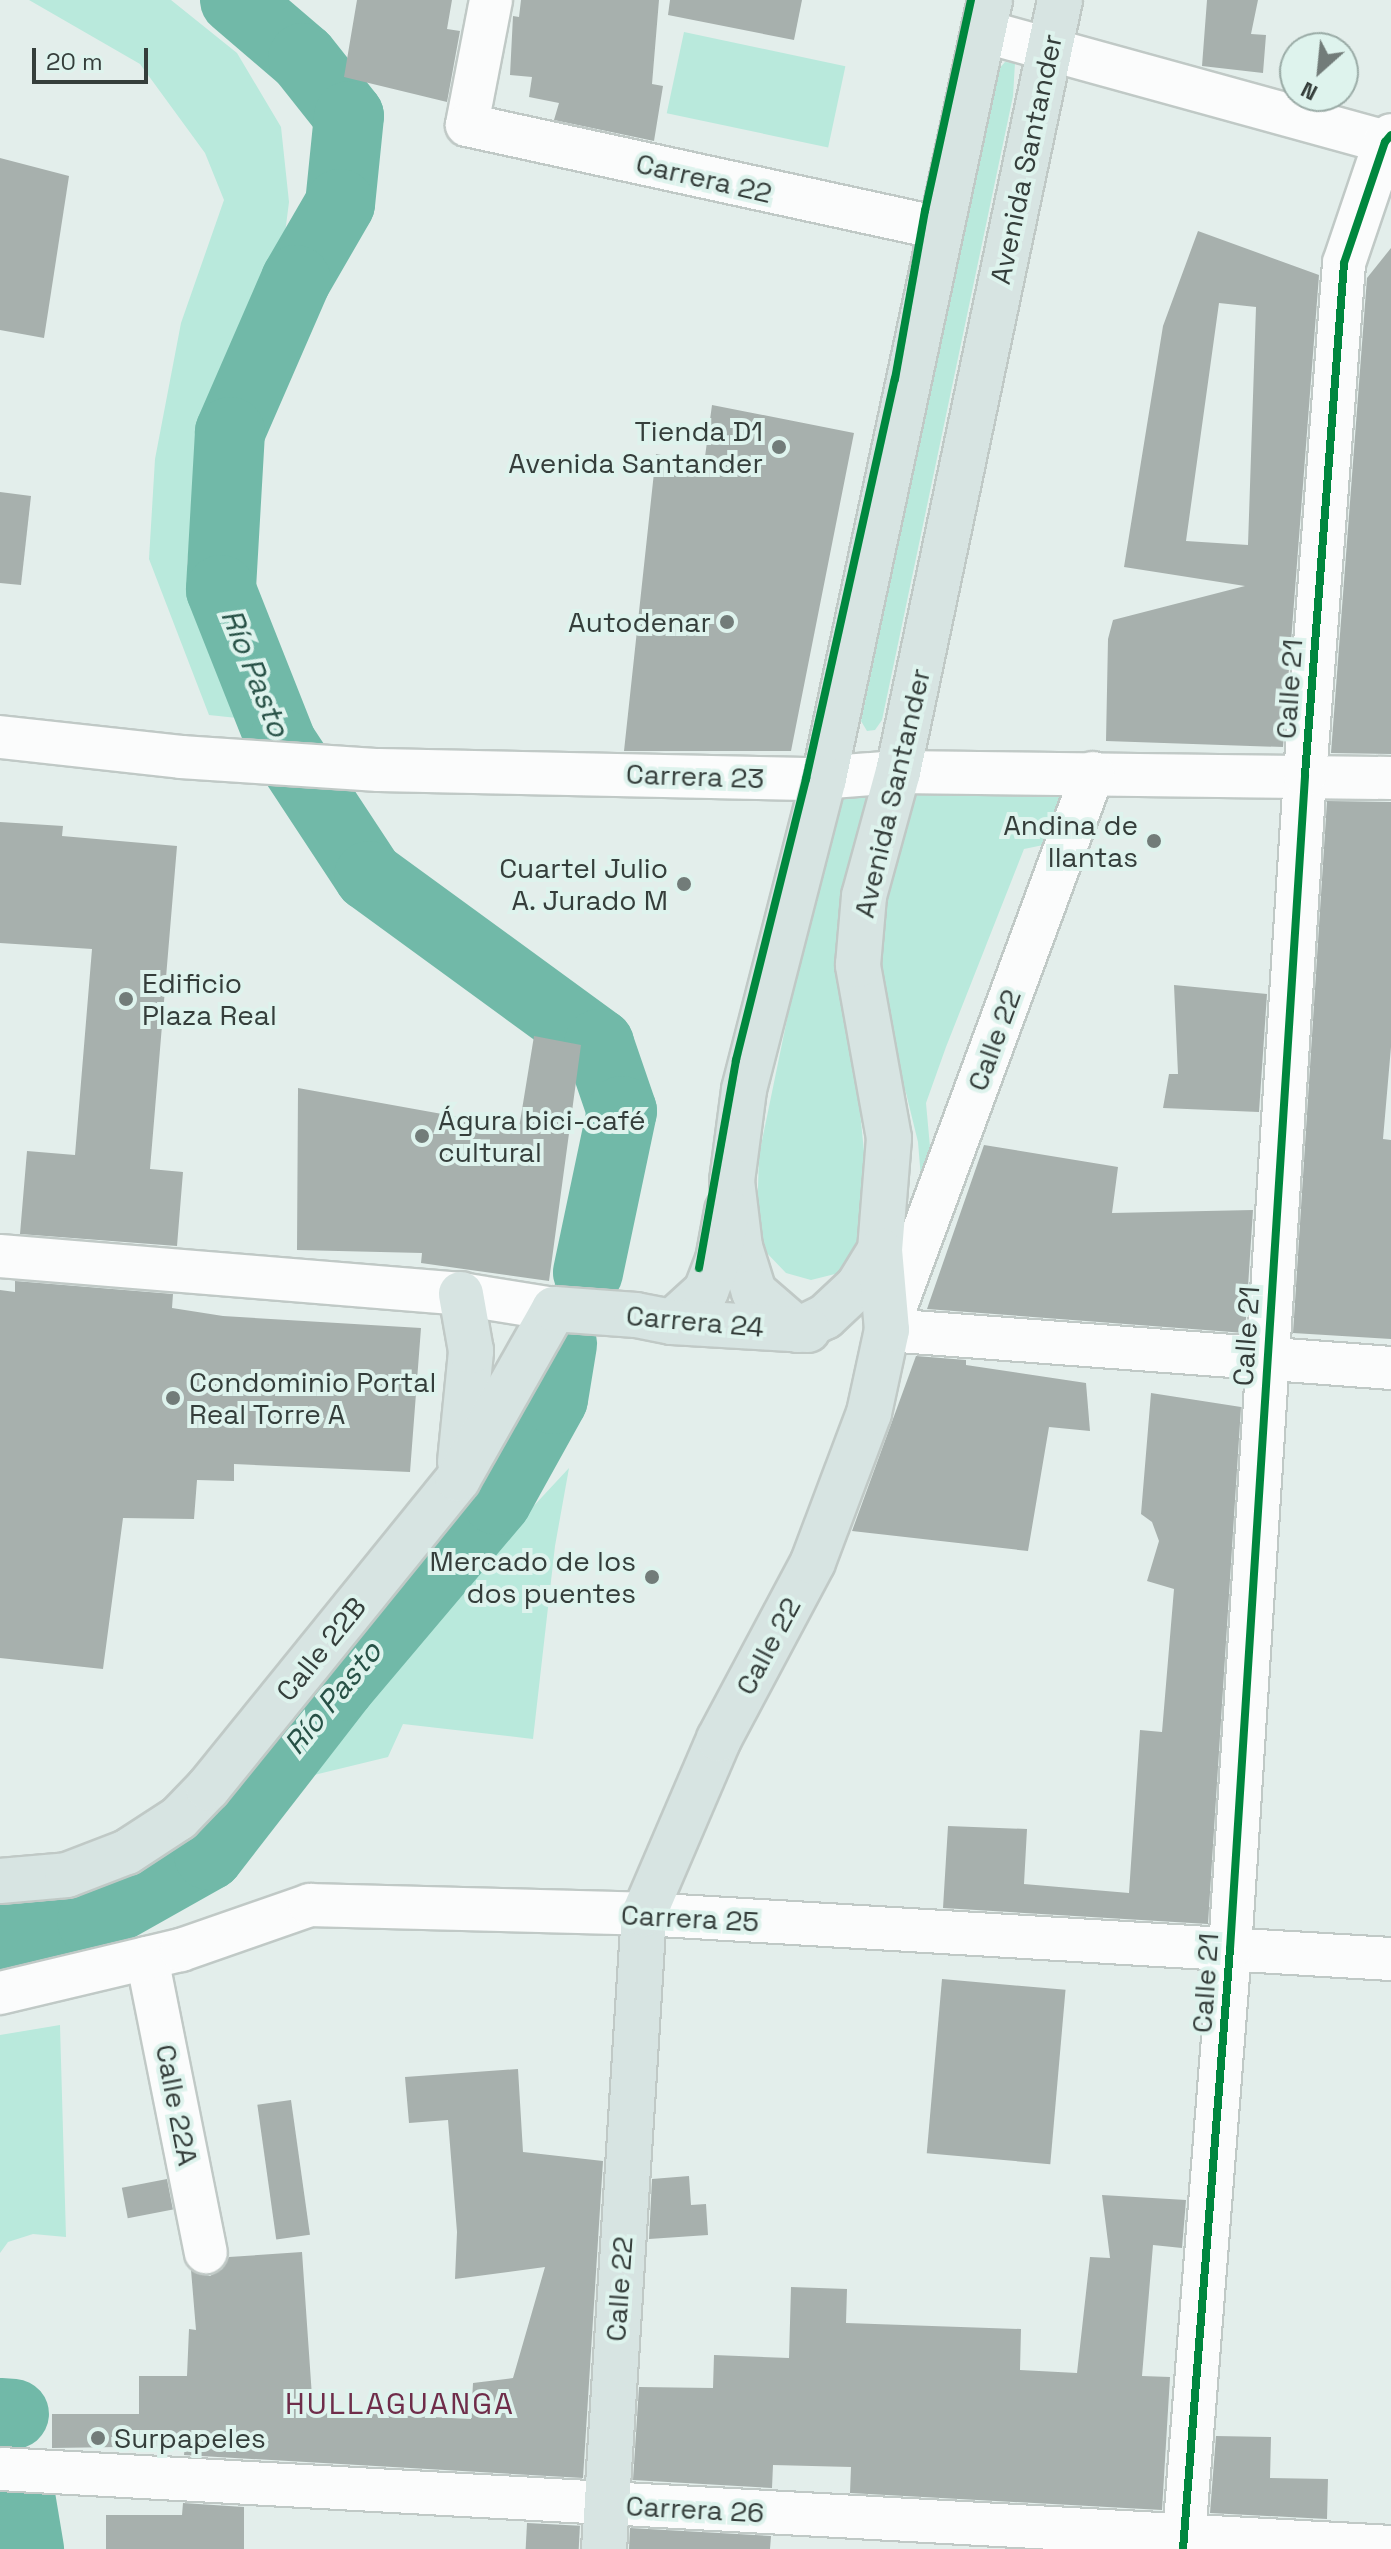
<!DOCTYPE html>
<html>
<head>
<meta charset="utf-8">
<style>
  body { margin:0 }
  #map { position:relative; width:1391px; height:2549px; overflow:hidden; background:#e3eeeb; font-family:"Space Grotesk",sans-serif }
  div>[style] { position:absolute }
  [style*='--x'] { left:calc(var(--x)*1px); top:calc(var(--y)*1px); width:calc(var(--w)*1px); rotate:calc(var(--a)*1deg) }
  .green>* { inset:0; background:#b9e9dc; transform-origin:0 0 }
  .river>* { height:70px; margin:-35px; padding:0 35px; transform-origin:35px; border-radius:35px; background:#71b9a8 }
  .building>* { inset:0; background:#a7b0ad; transform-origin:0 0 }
  .roads { filter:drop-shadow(2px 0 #c0c9c6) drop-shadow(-2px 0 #c0c9c6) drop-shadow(0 2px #c0c9c6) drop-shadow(0 -2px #c0c9c6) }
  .minor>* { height:42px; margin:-21px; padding:0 21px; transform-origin:21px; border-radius:21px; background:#fbfcfc }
  .major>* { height:44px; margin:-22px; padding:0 22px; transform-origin:22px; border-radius:22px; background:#d7e4e2 }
  .cycleway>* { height:8px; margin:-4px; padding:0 4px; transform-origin:4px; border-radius:4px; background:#00873e }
  .dots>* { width:22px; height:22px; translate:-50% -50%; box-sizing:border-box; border:4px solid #def3ed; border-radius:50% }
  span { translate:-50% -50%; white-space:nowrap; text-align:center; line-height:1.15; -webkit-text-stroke:8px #def3ed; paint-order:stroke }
  .street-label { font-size:28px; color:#353e3b }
  .poi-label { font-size:28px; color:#353e3b }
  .right { translate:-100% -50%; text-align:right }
  .left { translate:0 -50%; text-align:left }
  .water-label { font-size:30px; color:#275146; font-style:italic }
  .neighbourhood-label { font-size:30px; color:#6f2d4a; letter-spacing:2px }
  .north { position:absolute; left:1279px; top:32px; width:80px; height:80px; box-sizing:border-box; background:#def3ed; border:2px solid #9aaba6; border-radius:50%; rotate:207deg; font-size:22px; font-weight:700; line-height:32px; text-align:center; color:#353e3b }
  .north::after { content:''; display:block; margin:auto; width:28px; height:36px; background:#727c79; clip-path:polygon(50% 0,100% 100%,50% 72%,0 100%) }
  .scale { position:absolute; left:32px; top:48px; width:116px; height:36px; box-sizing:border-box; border:4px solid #353e3b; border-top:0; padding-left:10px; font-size:24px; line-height:28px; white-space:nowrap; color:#353e3b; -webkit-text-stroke:6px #def3ed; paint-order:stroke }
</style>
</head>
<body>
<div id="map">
  <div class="green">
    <i style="clip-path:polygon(29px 0,171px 0,237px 53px,281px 127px,289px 202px,282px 257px,226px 371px,195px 499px,187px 564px,257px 720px,209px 715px,149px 559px,155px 459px,181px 323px,224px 200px,205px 153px,140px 64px)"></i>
    <i style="left:684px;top:32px;width:165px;height:83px;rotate:12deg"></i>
    <i style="clip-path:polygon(1005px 62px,1015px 63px,1013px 96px,882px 720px,875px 730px,867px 731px,861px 721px,998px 70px)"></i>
    <i style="clip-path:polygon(1076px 781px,1053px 843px,1024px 849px,946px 1047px,926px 1103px,932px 1169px,922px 1191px,918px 1142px,906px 1093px,880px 1023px,876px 965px,881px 905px,909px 784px)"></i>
    <i style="clip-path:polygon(874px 783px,853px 1042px,870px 1211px,859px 1246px,839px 1273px,811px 1280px,786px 1273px,763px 1249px,757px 1220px,759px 1155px,834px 792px)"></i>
    <i style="clip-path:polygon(569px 1468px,555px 1546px,533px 1739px,403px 1724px,388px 1757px,314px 1775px,461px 1584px)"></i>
    <i style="clip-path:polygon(60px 2025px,66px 2237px,33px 2234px,8px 2242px,0 2253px,0 2035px)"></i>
  </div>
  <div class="river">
    <i style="--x:235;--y:0;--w:89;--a:40.5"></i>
    <i style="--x:303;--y:58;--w:74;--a:51.6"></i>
    <i style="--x:349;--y:116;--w:88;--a:95.8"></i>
    <i style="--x:340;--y:204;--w:88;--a:120.1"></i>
    <i style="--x:296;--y:280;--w:166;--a:113.5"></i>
    <i style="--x:230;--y:432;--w:158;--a:93.3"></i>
    <i style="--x:221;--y:590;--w:166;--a:68.4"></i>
    <i style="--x:282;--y:744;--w:158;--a:56.6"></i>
    <i style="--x:369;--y:876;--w:285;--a:36.1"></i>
    <i style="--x:599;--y:1044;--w:71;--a:71.1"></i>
    <i style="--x:622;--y:1111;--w:165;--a:101.9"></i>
    <i style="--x:0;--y:1935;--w:93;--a:-8.7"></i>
    <i style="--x:92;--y:1921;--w:134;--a:-29.4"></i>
    <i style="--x:209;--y:1855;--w:214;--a:-52.2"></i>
    <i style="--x:340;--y:1686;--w:243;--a:-49.8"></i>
    <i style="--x:497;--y:1500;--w:115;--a:-61"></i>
    <i style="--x:553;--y:1399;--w:56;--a:-80.7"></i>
    <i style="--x:0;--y:2413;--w:14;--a:4"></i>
    <i style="--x:20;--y:2495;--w:55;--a:80.5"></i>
  </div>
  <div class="building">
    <i style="clip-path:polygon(357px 0,452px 0,447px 29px,460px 31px,447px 102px,344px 77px)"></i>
    <i style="clip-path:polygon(521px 0,659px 0,652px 84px,663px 86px,654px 141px,554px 120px,559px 103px,529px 97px,532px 77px,510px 75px,513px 16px,519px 17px)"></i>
    <i style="clip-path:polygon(670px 0,802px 0,794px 40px,668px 15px)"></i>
    <i style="clip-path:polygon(1207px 0,1258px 0,1251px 34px,1266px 35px,1263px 73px,1202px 66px)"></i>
    <i style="clip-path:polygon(0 158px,69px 176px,44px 338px,0 330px)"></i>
    <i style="clip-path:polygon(evenodd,1198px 231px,1319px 275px,1283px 747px,1106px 741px,1108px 639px,1113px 620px,1245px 586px,1124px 567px,1163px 326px,1198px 231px,1219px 303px,1256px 307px,1248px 545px,1186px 541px,1219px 303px)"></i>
    <i style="clip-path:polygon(1391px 248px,1391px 754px,1331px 753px,1367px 278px)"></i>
    <i style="clip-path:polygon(712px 405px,854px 433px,791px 751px,624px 751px,656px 454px,704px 464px)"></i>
    <i style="clip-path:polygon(0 492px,31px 496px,21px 585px,0 583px)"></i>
    <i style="clip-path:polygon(1327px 801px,1391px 802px,1391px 1047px,1383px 1139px,1391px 1140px,1391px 1339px,1293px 1333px)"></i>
    <i style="clip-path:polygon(0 822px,63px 826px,62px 836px,177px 846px,150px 1169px,183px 1172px,177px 1246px,20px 1234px,27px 1151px,75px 1155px,92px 949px,0 943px)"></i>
    <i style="clip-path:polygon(1174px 985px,1267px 994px,1259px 1112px,1163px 1108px,1169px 1074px,1178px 1074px)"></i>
    <i style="clip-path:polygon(534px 1036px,581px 1045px,549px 1281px,421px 1263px,422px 1253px,297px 1250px,298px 1088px,519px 1128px)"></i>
    <i style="clip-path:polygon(984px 1145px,1118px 1167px,1112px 1213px,1253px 1210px,1245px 1333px,927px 1309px)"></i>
    <i style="clip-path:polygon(15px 1281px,173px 1294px,172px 1308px,223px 1316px,421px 1328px,410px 1472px,234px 1464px,234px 1481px,197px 1480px,194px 1519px,123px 1518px,103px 1669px,0 1658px,0 1290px,15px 1292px)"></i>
    <i style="clip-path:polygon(916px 1356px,966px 1360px,966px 1365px,1086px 1383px,1090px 1431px,1049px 1427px,1028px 1551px,852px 1531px)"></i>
    <i style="clip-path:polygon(1151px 1393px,1241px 1407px,1208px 1924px,943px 1908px,948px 1826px,1027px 1829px,1024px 1884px,1129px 1893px,1140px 1730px,1162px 1732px,1174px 1589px,1147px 1581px,1159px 1541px,1152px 1522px,1141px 1514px)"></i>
    <i style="left:942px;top:1979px;width:124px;height:175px;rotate:5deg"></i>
    <i style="clip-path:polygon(518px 2069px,523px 2152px,603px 2161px,583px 2478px,184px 2455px,185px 2446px,52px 2448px,52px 2414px,139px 2414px,139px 2376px,187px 2376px,189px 2329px,196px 2330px,191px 2270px,210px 2276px,222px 2269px,229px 2257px,302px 2252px,313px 2411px,471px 2419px,473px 2383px,513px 2378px,545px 2267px,455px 2279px,457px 2232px,448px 2120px,409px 2123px,405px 2077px)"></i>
    <i style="left:291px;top:2100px;width:136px;height:34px;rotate:82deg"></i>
    <i style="clip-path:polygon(689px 2176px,691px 2205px,706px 2204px,708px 2235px,649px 2239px,652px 2179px)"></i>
    <i style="left:167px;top:2179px;width:31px;height:46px;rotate:79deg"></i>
    <i style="clip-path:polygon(1102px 2195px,1186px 2200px,1182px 2248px,1153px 2245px,1142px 2376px,1170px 2377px,1162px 2510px,850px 2493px,851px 2467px,773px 2465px,772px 2488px,633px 2480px,639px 2387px,713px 2388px,714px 2355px,789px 2358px,791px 2287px,847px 2289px,846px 2323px,1021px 2329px,1020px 2370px,1077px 2373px,1090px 2257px,1110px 2258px)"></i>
    <i style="clip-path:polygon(1216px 2436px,1271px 2437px,1270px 2478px,1328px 2479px,1327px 2519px,1210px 2513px)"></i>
    <i style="clip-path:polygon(183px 2503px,244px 2507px,244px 2549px,106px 2549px,106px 2515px,182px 2515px)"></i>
    <i style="left:527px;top:2523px;width:53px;height:26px;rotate:3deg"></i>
    <i style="clip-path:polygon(630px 2528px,771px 2536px,770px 2549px,629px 2549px)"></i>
  </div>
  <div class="roads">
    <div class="minor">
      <i style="--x:491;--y:0;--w:127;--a:100.9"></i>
      <i style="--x:467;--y:125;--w:486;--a:12.3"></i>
      <i style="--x:983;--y:31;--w:423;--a:15.4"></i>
      <i style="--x:0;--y:737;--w:182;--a:6.3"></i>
      <i style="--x:181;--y:757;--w:198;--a:3.8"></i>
      <i style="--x:379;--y:770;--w:427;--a:1.2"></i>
      <i style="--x:806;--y:779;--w:92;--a:-4.4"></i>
      <i style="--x:898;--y:772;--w:493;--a:0.7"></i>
      <i style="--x:1093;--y:773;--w:594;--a:110.3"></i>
      <i style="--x:887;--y:1330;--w:505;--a:4.31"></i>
      <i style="--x:0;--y:1256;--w:463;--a:4.7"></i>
      <i style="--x:461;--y:1294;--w:94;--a:9.2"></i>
      <i style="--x:147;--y:1958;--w:300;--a:78.7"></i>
      <i style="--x:0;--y:1993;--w:186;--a:-13.4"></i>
      <i style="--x:181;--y:1950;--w:137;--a:-19.2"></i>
      <i style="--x:310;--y:1905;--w:334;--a:1.5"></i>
      <i style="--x:644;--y:1914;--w:748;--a:3.45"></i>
      <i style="--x:0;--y:2469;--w:1393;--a:3.21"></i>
      <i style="--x:1183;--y:2549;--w:602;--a:-85.52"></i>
      <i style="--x:1230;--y:1949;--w:1176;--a:-86.34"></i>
      <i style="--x:1305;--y:775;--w:513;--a:-85.64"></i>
      <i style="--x:1344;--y:263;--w:128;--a:-71.3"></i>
      <i style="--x:1385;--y:142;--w:9;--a:-49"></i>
    </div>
    <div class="major">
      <i style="--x:990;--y:0;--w:796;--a:102.04"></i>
      <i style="--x:824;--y:778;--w:322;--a:104.4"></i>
      <i style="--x:744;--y:1090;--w:92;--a:97.5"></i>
      <i style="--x:732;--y:1181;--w:66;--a:83.1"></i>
      <i style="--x:740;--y:1247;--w:47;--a:72.7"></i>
      <i style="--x:754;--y:1292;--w:58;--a:40.8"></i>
      <i style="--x:798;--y:1330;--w:30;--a:-26"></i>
      <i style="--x:825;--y:1317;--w:45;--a:-43.2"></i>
      <i style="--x:858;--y:1286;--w:42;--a:-58.6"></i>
      <i style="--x:880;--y:1250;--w:112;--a:-85.4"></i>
      <i style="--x:889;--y:1138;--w:176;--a:-100.2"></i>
      <i style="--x:858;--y:965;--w:69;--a:-85"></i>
      <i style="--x:864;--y:896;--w:129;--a:-74.7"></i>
      <i style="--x:898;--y:772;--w:789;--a:-78.15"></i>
      <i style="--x:672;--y:1322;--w:46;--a:-42.4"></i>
      <i style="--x:706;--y:1291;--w:33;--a:-69"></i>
      <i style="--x:718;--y:1260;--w:50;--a:-79.6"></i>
      <i style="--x:460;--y:1462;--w:112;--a:-84.3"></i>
      <i style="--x:471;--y:1351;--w:58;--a:-100"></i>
      <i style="--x:0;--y:1881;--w:67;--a:-5.1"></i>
      <i style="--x:67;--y:1875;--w:64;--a:-21"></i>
      <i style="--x:127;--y:1852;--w:62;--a:-33.2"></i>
      <i style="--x:179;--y:1818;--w:42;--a:-46"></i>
      <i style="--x:208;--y:1788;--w:397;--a:-51"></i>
      <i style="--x:458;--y:1479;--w:195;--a:-60.5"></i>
      <i style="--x:554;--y:1309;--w:82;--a:4.2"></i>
      <i style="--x:636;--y:1315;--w:37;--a:11"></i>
      <i style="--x:672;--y:1322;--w:136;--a:3.4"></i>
      <i style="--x:604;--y:2549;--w:636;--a:-86.4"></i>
      <i style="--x:644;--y:1914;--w:190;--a:-66.8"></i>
      <i style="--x:719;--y:1739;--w:200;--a:-62"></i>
      <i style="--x:813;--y:1562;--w:159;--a:-69.4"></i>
      <i style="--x:869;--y:1413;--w:85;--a:-77.8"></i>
      <i style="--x:887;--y:1330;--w:80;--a:-95"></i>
    </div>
  </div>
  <div class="cycleway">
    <i style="--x:699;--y:1268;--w:211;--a:-79.9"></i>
    <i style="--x:736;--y:1060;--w:290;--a:-76"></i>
    <i style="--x:806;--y:779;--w:410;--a:-77.5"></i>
    <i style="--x:895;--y:379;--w:171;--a:-79.9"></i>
    <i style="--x:925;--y:211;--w:216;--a:-77.7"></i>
    <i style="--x:1183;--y:2549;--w:602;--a:-85.52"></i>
    <i style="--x:1230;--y:1949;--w:1176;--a:-86.34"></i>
    <i style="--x:1305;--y:775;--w:513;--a:-85.64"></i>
    <i style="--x:1344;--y:263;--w:128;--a:-71.3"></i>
    <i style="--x:1385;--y:142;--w:9;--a:-49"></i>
  </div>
  <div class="dots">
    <i style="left:779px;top:447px;background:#727c79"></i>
    <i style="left:727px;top:622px;background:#727c79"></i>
    <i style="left:1154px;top:841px;background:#727c79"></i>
    <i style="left:684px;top:884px;background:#727c79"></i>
    <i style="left:126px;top:999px;background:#727c79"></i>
    <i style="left:422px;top:1136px;background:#727c79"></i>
    <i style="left:173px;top:1398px;background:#727c79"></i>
    <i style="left:652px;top:1577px;background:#727c79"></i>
    <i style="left:98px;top:2438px;background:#727c79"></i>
  </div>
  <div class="street-label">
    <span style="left:1026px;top:159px;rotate:-78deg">Avenida Santander</span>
    <span style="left:704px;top:178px;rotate:13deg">Carrera 22</span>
    <span style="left:1289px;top:689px;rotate:-86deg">Calle 21</span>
    <span style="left:695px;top:776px;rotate:2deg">Carrera 23</span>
    <span style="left:892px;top:793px;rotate:-77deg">Avenida Santander</span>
    <span style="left:994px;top:1040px;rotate:-70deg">Calle 22</span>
    <span style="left:695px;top:1321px;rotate:5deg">Carrera 24</span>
    <span style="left:1246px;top:1336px;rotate:-86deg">Calle 21</span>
    <span style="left:768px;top:1646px;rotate:-62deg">Calle 22</span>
    <span style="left:321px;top:1649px;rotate:-51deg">Calle 22B</span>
    <span style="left:690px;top:1918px;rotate:3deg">Carrera 25</span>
    <span style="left:1205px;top:1983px;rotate:-86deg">Calle 21</span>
    <span style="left:177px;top:2105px;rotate:79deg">Calle 22A</span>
    <span style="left:619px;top:2289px;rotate:-86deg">Calle 22</span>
    <span style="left:695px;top:2509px;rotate:3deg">Carrera 26</span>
  </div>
  <div class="poi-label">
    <span class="right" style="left:763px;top:447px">Tienda D1<br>Avenida Santander</span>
    <span class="right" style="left:711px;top:622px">Autodenar</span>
    <span class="right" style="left:1138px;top:841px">Andina de<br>llantas</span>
    <span class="right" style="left:668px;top:884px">Cuartel Julio<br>A. Jurado M</span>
    <span class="left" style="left:142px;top:999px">Edificio<br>Plaza Real</span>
    <span class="left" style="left:438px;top:1136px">Águra bici-café<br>cultural</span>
    <span class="left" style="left:189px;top:1398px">Condominio Portal<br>Real Torre A</span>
    <span class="right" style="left:636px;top:1577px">Mercado de los<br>dos puentes</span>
    <span class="left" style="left:114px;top:2438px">Surpapeles</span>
  </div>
  <div class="water-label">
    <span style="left:255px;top:673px;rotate:68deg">Río Pasto</span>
    <span style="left:333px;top:1698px;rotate:-51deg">Río Pasto</span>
  </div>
  <div class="neighbourhood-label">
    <span style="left:400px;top:2404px">HULLAGUANGA</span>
  </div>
  <div class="north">N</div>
  <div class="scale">20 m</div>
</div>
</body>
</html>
